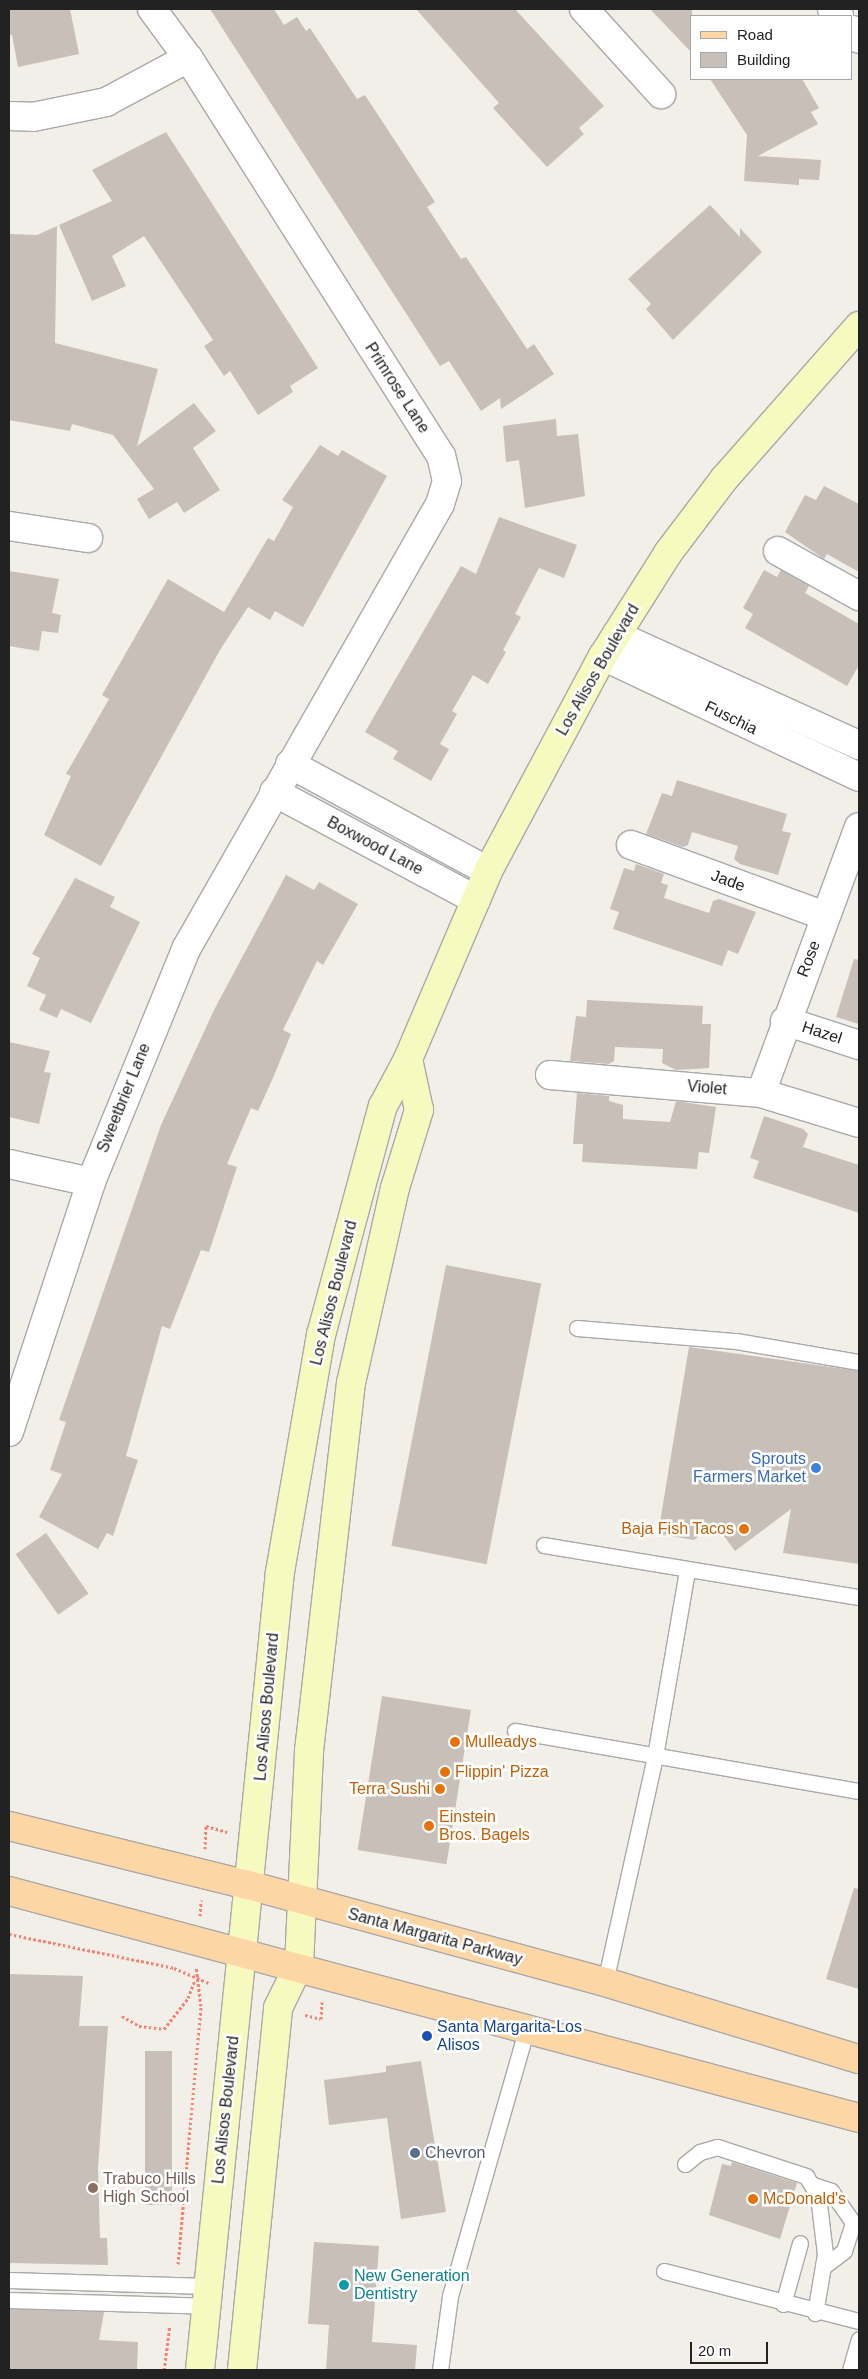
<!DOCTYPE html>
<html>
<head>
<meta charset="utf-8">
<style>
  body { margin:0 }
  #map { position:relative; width:868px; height:2379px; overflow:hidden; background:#f2efe9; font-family:Arial,sans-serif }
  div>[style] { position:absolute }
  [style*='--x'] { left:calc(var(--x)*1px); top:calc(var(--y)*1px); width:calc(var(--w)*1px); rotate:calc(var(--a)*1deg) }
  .building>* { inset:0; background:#c7bfb8; transform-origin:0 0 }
  .path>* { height:3px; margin-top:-1.5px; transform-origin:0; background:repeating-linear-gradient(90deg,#fa8072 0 2.5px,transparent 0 5px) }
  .roads { filter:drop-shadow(1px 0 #a9a9a9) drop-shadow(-1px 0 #a9a9a9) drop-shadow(0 1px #a9a9a9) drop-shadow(0 -1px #a9a9a9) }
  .service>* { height:15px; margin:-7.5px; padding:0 7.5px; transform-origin:7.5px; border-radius:7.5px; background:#fff }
  .minor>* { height:28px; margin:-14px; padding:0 14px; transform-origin:14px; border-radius:14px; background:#fff }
  .tertiary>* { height:28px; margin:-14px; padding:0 14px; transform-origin:14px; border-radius:14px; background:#fff }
  .secondary>* { height:28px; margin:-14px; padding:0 14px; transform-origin:14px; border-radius:14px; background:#f7fabf }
  .primary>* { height:28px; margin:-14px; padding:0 14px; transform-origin:14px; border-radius:14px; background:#fcd6a4 }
  .dots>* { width:14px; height:14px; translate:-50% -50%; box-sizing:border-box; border:2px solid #fff; border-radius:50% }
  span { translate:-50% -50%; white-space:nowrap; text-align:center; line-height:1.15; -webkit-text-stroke:5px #fff; paint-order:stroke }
  .street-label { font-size:16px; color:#222 }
  .shop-label { font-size:16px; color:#366cbe }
  .right { translate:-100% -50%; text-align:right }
  .food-label { font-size:16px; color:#c56008 }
  .left { translate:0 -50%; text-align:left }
  .transit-label { font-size:16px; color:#164399 }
  .service-label { font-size:16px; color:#4e5e75 }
  .education-label { font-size:16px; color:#785e54 }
  .culture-label { font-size:16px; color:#0d838f }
  .frame { position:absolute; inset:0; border:10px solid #222; pointer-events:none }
  .legend { position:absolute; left:690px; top:15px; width:162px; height:65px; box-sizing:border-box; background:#fff; border:1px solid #a7a7a7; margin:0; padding:6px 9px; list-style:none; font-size:15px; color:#222 }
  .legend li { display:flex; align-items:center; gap:10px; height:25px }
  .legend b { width:25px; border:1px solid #a7a7a7 }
  .scale { position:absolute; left:690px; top:2342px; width:78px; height:22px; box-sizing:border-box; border:2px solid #222; border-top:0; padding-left:6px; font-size:15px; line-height:18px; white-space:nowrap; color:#222; -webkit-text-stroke:4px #fff; paint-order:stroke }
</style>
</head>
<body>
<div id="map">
  <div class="building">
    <i style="clip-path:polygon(9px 9px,70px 9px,79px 54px,18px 67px,12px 35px,9px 35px)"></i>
    <i style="clip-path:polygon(210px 9px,274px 9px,284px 25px,297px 17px,306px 31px,310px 28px,357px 99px,365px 95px,435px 202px,427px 207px,461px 259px,466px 257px,527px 349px,534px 344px,554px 374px,501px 409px,500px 398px,481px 411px,449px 361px,440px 366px)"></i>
    <i style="clip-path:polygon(416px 9px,515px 9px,604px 106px,579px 128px,584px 134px,547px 167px,493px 108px,499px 103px)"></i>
    <i style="clip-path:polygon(650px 9px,692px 9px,692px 53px)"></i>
    <i style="clip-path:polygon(710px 79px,802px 79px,819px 108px,811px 112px,818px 124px,758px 156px,821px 160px,819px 180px,799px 179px,799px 185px,744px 181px,747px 135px)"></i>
    <i style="clip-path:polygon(166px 132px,318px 368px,290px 386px,293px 392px,258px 415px,230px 371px,224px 376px,204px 346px,213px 340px,144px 236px,112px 256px,126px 286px,92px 301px,59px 225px,112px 201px,92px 170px)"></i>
    <i style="clip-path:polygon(710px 205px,740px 237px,740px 228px,762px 252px,673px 340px,646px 309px,651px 304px,628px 279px)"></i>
    <i style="clip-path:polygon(57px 226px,55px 343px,158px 369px,137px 446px,194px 403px,216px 431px,193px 448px,220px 490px,184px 513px,177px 502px,149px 519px,137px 499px,154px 489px,113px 435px,72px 424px,70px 431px,9px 420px,9px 234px,37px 235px)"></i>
    <i style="clip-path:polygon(556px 419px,557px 436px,578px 434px,585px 496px,525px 508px,519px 460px,506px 462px,503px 426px)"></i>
    <i style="clip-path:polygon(320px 445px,338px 456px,342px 450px,387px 476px,303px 627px,275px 611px,270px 620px,248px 607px,220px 650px,101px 866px,44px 835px,71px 776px,66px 774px,109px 699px,102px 695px,168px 579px,224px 612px,268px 538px,274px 541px,293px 507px,282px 500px)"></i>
    <i style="clip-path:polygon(824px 486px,859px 504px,859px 572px,827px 554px,824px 559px,785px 532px,805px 495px,816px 500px)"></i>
    <i style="clip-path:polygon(499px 517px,577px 545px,564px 578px,539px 568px,515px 614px,521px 617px,503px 650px,506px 652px,488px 684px,473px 675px,452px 711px,457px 714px,440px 744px,449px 749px,431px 781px,393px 759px,398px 751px,365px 732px,461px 566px,476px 574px)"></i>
    <i style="clip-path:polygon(764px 570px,777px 577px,781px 570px,809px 586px,805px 593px,859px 624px,859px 665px,847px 686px,745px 628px,753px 614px,743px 608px)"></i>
    <i style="clip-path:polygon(9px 571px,59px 579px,52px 613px,61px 615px,58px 633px,42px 631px,39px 651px,9px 646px)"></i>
    <i style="clip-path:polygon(677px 780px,787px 814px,782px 831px,791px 833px,778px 875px,740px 864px,734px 859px,738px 846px,692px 832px,688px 845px,683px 847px,646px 834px,662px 793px,672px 796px)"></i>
    <i style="clip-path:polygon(636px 864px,664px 874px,661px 883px,668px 885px,664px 898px,709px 913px,713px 901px,719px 899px,756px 912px,738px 954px,728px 950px,722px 966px,613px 929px,619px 912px,610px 909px,624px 868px,634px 871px)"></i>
    <i style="clip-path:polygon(286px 875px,314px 890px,319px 882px,358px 904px,323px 965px,317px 961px,283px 1030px,291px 1034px,273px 1078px,258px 1111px,251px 1108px,227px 1164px,237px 1167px,209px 1252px,201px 1250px,170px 1329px,162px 1326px,126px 1456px,138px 1460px,113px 1536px,107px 1533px,98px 1549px,39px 1517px,62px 1474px,50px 1470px,66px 1422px,59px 1420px,161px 1125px,214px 1010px)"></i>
    <i style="clip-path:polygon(75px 878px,115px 897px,110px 907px,140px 922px,91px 1023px,61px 1009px,57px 1018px,39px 1010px,46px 995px,27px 986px,40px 958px,32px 954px)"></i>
    <i style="clip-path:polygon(854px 959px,859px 960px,859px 1024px,836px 1017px)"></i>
    <i style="clip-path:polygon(587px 1000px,703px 1006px,702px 1024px,711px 1024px,709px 1068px,676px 1070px,662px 1063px,663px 1049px,615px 1047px,614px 1061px,609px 1064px,570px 1061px,576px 1016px,586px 1017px)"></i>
    <i style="clip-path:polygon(9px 1042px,50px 1051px,44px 1072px,51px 1073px,39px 1124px,9px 1117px)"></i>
    <i style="clip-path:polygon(577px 1093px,609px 1096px,609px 1101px,623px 1105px,623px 1119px,670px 1122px,676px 1101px,716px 1107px,709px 1153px,699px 1152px,697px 1169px,582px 1162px,583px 1144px,573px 1144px)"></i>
    <i style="clip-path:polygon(764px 1116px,803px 1129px,808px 1134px,803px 1147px,859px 1165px,859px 1213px,753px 1178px,759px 1161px,750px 1158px)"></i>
    <i style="left:446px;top:1265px;width:97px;height:286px;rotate:11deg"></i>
    <i style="clip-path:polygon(689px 1347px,859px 1371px,859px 1564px,783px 1553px,791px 1509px,735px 1551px,715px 1524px,694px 1540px,658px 1534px)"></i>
    <i style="left:46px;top:1533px;width:74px;height:37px;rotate:55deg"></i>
    <i style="left:382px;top:1696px;width:90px;height:156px;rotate:9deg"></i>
    <i style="clip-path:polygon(854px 1888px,859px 1889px,859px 1989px,826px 1979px)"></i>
    <i style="clip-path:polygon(9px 1974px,83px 1976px,79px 2026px,108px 2026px,98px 2168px,100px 2238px,107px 2238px,108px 2265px,9px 2263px)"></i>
    <i style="left:145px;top:2051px;width:27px;height:154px"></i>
    <i style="clip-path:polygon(421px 2061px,446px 2212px,401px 2219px,387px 2118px,329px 2125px,324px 2080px,386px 2072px,386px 2066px)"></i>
    <i style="clip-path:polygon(732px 2162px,797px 2183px,780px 2239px,709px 2215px,722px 2164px,731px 2166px)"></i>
    <i style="clip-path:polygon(314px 2242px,379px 2246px,372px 2342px,417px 2345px,415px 2370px,326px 2370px,329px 2325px,308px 2324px)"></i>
    <i style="clip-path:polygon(9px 2309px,104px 2312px,99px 2340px,138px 2342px,137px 2370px,9px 2370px)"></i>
  </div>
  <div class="path">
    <i style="--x:205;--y:1849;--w:23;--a:-88"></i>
    <i style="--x:206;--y:1826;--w:22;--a:16"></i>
    <i style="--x:200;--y:1916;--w:16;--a:-86"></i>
    <i style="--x:9;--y:1934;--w:168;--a:11.6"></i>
    <i style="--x:174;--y:1968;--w:40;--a:23.4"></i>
    <i style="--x:305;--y:2015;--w:16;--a:14"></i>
    <i style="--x:321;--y:2019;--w:17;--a:-87"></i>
    <i style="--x:122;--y:2016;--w:20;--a:30"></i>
    <i style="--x:139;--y:2026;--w:25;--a:7"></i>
    <i style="--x:164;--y:2029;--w:39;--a:-52"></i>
    <i style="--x:188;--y:1998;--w:19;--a:-69"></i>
    <i style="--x:178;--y:2264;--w:259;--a:-84.9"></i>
    <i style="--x:201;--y:2006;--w:39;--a:-97"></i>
    <i style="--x:164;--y:2370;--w:45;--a:-82.4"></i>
  </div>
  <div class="roads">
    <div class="service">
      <i style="--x:577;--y:1328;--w:160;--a:4.7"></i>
      <i style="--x:736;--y:1341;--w:125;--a:9.7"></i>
      <i style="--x:544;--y:1545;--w:319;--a:9.4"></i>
      <i style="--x:515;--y:1731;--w:349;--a:9.9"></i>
      <i style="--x:605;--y:1982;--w:231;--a:-77.5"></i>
      <i style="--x:655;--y:1756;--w:189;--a:-80.2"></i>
      <i style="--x:685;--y:2164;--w:19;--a:-39"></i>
      <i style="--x:700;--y:2152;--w:18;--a:-16"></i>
      <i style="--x:717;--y:2147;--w:94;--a:18"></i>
      <i style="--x:806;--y:2176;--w:23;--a:59"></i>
      <i style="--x:818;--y:2196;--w:58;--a:83.1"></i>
      <i style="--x:825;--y:2254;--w:60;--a:99.6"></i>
      <i style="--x:813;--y:2185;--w:19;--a:18"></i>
      <i style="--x:831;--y:2191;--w:39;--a:55"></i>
      <i style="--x:853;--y:2223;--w:29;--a:108"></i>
      <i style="--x:844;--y:2251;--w:25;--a:143"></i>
      <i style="--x:664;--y:2271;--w:201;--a:14.4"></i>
      <i style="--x:9;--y:2280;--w:199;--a:1.7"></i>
      <i style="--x:9;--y:2300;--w:197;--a:1.7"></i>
      <i style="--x:783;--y:2304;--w:63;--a:-74.4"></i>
      <i style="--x:440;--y:2370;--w:75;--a:-82.3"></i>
      <i style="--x:450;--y:2296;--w:280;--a:-74"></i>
      <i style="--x:850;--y:2370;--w:32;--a:-74"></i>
    </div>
    <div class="minor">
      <i style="--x:584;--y:9;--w:115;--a:47.8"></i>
      <i style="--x:832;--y:9;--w:10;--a:45"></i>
      <i style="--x:852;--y:30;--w:11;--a:52"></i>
      <i style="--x:9;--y:116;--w:24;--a:2"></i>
      <i style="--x:33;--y:117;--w:75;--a:-11.6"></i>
      <i style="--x:106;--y:102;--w:93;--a:-28.2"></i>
      <i style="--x:9;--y:526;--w:80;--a:8.6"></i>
      <i style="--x:778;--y:551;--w:93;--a:29.1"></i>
      <i style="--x:616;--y:635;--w:267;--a:24.4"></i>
      <i style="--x:603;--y:656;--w:283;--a:25.3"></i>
      <i style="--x:631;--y:845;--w:207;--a:20.1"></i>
      <i style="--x:785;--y:1021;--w:78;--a:18"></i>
      <i style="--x:550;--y:1075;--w:212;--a:4.9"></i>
      <i style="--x:761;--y:1093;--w:102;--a:17"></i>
      <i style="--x:761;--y:1093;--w:283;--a:-69.8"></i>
      <i style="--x:9;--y:1164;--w:84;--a:12.4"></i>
      <i style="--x:9;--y:1432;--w:263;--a:-71.8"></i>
      <i style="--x:91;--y:1182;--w:252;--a:-67.8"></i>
      <i style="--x:186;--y:949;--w:512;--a:-60.28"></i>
      <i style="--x:440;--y:504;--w:24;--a:-73"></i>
      <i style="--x:447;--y:481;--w:26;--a:-103"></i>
      <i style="--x:441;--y:456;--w:472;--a:-122.4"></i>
      <i style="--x:188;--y:58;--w:61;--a:-126.3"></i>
    </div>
    <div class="tertiary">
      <i style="--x:290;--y:764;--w:225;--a:28.4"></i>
      <i style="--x:274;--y:792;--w:229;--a:28.1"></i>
    </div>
    <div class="secondary">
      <i style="--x:200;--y:2370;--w:802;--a:-84.28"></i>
      <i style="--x:280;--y:1572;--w:241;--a:-80.2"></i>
      <i style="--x:321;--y:1335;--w:237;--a:-74.9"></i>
      <i style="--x:383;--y:1106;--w:53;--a:-62"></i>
      <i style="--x:408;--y:1059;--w:204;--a:-66.9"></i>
      <i style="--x:488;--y:871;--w:244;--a:-61.9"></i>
      <i style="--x:603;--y:656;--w:122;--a:-57.7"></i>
      <i style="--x:668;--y:553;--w:93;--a:-52.9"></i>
      <i style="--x:724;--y:479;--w:204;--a:-48.6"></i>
      <i style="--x:242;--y:2370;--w:364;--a:-84.3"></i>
      <i style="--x:278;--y:2008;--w:48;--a:-64"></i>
      <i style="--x:299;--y:1965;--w:214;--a:-87.3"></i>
      <i style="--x:309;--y:1751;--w:370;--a:-83.5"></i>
      <i style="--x:351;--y:1383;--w:200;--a:-77.3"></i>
      <i style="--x:395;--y:1188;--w:82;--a:-72.9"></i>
      <i style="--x:419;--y:1110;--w:52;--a:-102.2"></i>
    </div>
    <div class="primary">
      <i style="--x:9;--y:1826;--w:246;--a:13.9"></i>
      <i style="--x:248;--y:1885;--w:370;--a:15.2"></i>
      <i style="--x:605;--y:1982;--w:265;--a:16.9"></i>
      <i style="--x:9;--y:1891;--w:880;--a:14.95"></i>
    </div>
  </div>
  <div class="dots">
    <i style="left:816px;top:1468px;background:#3f7fe0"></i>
    <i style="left:744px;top:1529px;background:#e8710a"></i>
    <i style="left:455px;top:1742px;background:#e8710a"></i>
    <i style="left:445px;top:1772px;background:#e8710a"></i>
    <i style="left:440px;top:1789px;background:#e8710a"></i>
    <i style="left:429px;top:1826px;background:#e8710a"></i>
    <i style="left:427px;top:2036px;background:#1a4fb4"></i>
    <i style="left:415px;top:2153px;background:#5c6f8a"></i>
    <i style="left:93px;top:2188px;background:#8d6e63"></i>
    <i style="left:753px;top:2199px;background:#e8710a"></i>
    <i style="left:344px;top:2285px;background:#0f9aa8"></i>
  </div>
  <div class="street-label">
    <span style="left:397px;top:388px;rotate:57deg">Primrose Lane</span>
    <span style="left:598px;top:670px;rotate:-60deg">Los Alisos Boulevard</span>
    <span style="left:731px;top:718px;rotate:26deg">Fuschia</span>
    <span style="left:375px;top:846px;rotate:28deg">Boxwood Lane</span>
    <span style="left:728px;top:881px;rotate:20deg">Jade</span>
    <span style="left:809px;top:959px;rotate:-69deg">Rose</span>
    <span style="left:822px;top:1033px;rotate:18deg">Hazel</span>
    <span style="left:707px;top:1088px;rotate:5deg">Violet</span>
    <span style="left:124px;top:1098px;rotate:-68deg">Sweetbrier Lane</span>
    <span style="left:334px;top:1293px;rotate:-76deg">Los Alisos Boulevard</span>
    <span style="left:267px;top:1707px;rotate:-85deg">Los Alisos Boulevard</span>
    <span style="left:435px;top:1937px;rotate:15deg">Santa Margarita Parkway</span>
    <span style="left:226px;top:2110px;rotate:-84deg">Los Alisos Boulevard</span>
  </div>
  <div class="shop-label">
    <span class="right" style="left:806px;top:1468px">Sprouts<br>Farmers Market</span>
  </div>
  <div class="food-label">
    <span class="right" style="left:734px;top:1529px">Baja Fish Tacos</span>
    <span class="left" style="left:465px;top:1742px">Mulleadys</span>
    <span class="left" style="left:455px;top:1772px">Flippin' Pizza</span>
    <span class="right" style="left:430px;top:1789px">Terra Sushi</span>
    <span class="left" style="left:439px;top:1826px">Einstein<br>Bros. Bagels</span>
    <span class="left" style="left:763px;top:2199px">McDonald's</span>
  </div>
  <div class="transit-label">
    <span class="left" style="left:437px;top:2036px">Santa Margarita-Los<br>Alisos</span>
  </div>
  <div class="service-label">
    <span class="left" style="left:425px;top:2153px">Chevron</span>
  </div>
  <div class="education-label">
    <span class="left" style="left:103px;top:2188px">Trabuco Hills<br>High School</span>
  </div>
  <div class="culture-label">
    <span class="left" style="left:354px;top:2285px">New Generation<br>Dentistry</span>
  </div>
  <div class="frame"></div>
  <ul class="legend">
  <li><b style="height:6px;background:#fcd6a4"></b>Road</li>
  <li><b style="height:14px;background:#c7bfb8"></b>Building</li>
  </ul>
  <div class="scale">20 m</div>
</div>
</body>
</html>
